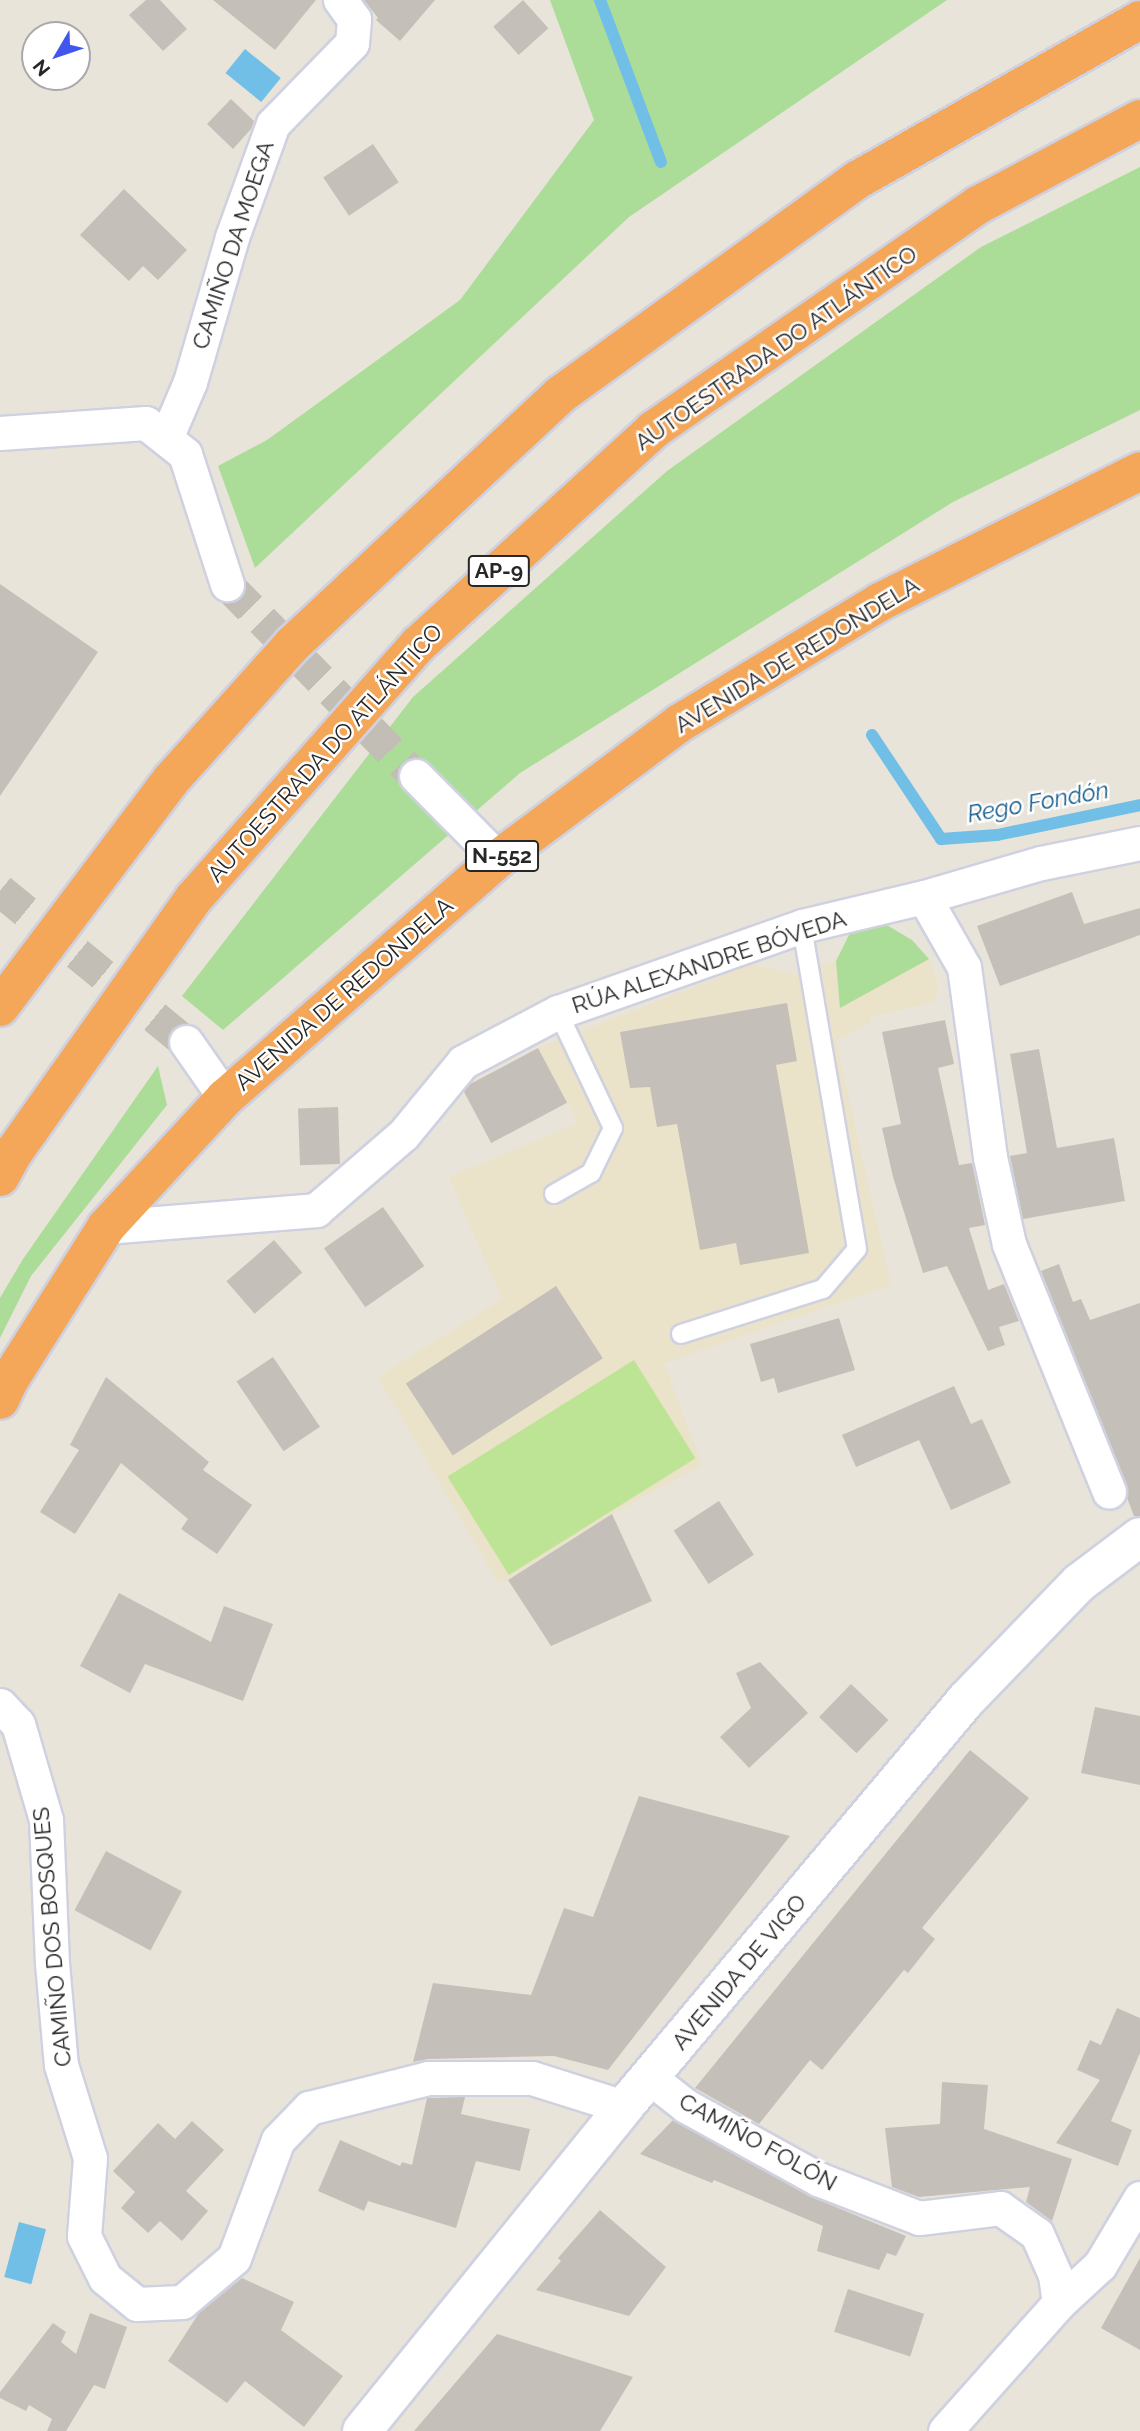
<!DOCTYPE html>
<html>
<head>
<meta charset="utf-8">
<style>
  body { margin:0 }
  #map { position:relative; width:1140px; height:2431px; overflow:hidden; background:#e9e4d9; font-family:Raleway,sans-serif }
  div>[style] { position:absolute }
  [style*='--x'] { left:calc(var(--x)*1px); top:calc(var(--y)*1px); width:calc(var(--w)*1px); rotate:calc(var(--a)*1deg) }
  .education>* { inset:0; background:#eae2c9 }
  .green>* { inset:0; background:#abdd98 }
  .pitch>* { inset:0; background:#bde494; transform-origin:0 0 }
  .water>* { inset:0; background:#71bfe7; transform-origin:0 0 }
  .stream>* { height:12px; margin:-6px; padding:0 6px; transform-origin:6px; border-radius:6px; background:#71bfe7 }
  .building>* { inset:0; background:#c4c0b9; transform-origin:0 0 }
  .street-tunnel>* { height:33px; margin-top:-16.5px; transform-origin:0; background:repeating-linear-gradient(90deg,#c2beb5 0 33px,transparent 0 50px) }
  .roads { filter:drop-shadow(2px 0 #cfd1e0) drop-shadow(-2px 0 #cfd1e0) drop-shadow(0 2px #cfd1e0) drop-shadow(0 -2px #cfd1e0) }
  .lane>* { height:18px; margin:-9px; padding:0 9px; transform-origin:9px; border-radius:9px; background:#fff }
  .street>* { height:33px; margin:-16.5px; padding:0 16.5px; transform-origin:16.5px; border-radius:16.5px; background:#fff }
  .secondary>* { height:38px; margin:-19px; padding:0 19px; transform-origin:19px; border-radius:19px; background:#fff }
  .highway>* { height:38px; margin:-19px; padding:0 19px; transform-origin:19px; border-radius:19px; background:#f4a759 }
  span { translate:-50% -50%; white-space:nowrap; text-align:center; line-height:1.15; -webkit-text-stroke:5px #fff; paint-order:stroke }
  .shield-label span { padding:2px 5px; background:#fff; border:2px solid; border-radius:5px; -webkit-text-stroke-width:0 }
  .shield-label { font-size:21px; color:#272727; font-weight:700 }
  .street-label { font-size:23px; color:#272727 }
  .water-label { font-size:24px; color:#145c8e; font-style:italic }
  .north { position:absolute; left:21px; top:21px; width:70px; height:70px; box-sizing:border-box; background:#fff; border:2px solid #a9a9a9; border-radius:50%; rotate:231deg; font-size:19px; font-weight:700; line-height:28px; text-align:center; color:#272727 }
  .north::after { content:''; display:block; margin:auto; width:24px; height:32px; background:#4155ef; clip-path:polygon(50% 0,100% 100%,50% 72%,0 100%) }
</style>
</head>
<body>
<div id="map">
  <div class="education">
    <i style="clip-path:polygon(854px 925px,912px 940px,929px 959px,939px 986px,934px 1002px,870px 1017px,871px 1022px,836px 1040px,891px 1285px,664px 1363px,702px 1465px,612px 1514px,499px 1584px,378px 1377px,502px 1299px,449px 1177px,578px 1123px,538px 1048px,753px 964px,795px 975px,836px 961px)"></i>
  </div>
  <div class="green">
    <i style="clip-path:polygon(550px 0,947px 0,629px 217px,255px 568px,218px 466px,267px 440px,460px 300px,594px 120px)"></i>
    <i style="clip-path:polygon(1140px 167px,1140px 410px,953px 502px,520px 773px,223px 1030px,182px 996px,413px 697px,667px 471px,981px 247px)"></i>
    <i style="clip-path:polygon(875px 918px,912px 940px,929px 959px,840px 1008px,836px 961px,854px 925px)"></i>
    <i style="clip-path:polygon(158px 1066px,167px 1105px,31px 1276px,0 1338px,0 1298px,23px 1259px)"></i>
  </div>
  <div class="pitch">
    <i style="left:634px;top:1360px;width:116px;height:220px;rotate:58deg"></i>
  </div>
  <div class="water">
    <i style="left:245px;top:49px;width:46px;height:31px;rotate:39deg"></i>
    <i style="left:19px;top:2222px;width:28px;height:57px;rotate:15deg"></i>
  </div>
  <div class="stream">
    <i style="--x:600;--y:0;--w:173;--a:69.4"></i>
    <i style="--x:872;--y:735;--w:125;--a:56.4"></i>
    <i style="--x:941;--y:839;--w:56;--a:-4.1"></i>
    <i style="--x:997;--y:835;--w:146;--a:-11.8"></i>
  </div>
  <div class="building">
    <i style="clip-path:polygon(146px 0,160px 0,187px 29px,163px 51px,129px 15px)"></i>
    <i style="clip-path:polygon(213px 0,316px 0,275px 50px)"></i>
    <i style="clip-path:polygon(364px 0,435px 0,400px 41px,376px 20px,378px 18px)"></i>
    <i style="left:523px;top:0;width:38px;height:40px;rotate:48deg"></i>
    <i style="clip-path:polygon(231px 99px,254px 121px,251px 129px,233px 149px,207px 124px)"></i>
    <i style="left:373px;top:144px;width:46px;height:60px;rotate:56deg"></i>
    <i style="clip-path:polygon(124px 189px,187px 250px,158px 280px,143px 266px,129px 281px,80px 235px)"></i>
    <i style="clip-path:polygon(0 584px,98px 652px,0 796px)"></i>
    <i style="clip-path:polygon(1072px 892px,1084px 924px,1140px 908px,1140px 935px,1000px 986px,977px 926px)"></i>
    <i style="clip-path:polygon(787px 1003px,797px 1061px,776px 1065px,809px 1253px,740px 1265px,736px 1243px,700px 1250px,677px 1124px,657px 1127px,650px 1087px,630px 1088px,620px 1032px)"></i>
    <i style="clip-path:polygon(945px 1020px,954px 1064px,938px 1068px,959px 1165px,972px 1163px,985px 1225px,969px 1228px,988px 1290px,1004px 1284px,1019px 1321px,999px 1327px,1005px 1345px,988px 1351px,947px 1266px,923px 1273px,893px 1177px,882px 1128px,901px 1124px,882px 1032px)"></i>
    <i style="left:538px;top:1048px;width:62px;height:86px;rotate:62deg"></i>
    <i style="clip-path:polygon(1039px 1049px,1057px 1148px,1114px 1138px,1125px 1201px,1023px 1219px,1010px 1156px,1027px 1153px,1010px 1054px)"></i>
    <i style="left:338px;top:1107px;width:57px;height:40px;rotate:88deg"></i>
    <i style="left:383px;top:1207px;width:72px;height:72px;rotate:55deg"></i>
    <i style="left:274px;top:1240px;width:43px;height:63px;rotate:49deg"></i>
    <i style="clip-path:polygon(1059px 1264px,1073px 1302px,1081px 1299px,1090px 1320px,1140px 1303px,1140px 1516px,1134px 1516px,1127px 1498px,1127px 1485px,1041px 1271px)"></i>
    <i style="left:556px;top:1286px;width:86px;height:179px;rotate:57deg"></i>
    <i style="clip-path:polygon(839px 1318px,855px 1370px,778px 1393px,774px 1378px,761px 1382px,750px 1344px)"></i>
    <i style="left:273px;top:1357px;width:84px;height:44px;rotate:56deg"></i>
    <i style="clip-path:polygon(106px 1377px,209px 1462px,203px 1470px,252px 1505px,217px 1554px,181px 1529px,188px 1519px,121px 1463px,75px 1534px,40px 1512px,79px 1450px,70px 1445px)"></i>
    <i style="clip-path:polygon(954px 1386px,971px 1424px,982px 1419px,1011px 1483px,951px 1510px,919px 1440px,856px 1467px,842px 1435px)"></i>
    <i style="left:719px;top:1501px;width:64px;height:54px;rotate:57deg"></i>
    <i style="clip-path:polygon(612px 1514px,652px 1601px,551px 1646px,508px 1580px)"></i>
    <i style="clip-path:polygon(119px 1593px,211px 1642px,224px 1606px,273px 1624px,243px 1701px,145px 1664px,130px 1693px,80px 1666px)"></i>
    <i style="clip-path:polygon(760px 1662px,808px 1713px,749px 1768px,720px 1737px,751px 1708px,736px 1673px)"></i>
    <i style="left:851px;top:1684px;width:52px;height:46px;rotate:44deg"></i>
    <i style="clip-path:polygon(1095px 1707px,1140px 1716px,1140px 1785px,1081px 1773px)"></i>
    <i style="clip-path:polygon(970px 1750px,1029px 1798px,922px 1928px,935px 1939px,908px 1973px,904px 1970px,822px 2070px,810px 2060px,759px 2124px,695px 2088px)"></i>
    <i style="clip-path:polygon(639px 1796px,790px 1836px,608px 2070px,554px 2056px,428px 2059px,413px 2062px,433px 1983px,531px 1995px,564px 1908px,593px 1917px)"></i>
    <i style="left:106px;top:1851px;width:86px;height:67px;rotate:28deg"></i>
    <i style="clip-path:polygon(1117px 2008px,1140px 2018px,1140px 2053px,1111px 2121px,1132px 2130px,1118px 2166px,1056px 2143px,1100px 2080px,1077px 2070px,1090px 2040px,1101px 2045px)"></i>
    <i style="clip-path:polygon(942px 2082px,988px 2085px,984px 2129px,1072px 2159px,1052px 2221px,1026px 2202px,1030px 2187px,919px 2197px,892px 2187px,885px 2128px,940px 2124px)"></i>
    <i style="clip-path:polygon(465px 2097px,461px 2114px,530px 2129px,520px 2171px,476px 2161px,456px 2228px,368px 2201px,364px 2211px,318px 2191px,340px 2140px,400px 2166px,402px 2162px,412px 2165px,427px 2098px)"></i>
    <i style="clip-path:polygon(673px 2120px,809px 2196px,906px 2236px,896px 2256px,887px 2253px,879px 2270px,817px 2251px,823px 2226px,714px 2180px,712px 2183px,640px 2154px)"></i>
    <i style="clip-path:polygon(192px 2121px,224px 2150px,186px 2191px,208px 2211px,182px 2241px,160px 2221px,148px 2233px,121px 2208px,135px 2192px,113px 2171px,158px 2123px,175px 2139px)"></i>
    <i style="clip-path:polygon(600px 2210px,666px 2267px,629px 2316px,536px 2290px,561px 2261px,558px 2258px)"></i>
    <i style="clip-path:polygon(1140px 2258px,1140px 2350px,1101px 2328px)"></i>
    <i style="clip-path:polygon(242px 2278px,294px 2302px,281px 2330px,343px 2376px,304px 2427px,245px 2381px,227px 2403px,168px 2361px,199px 2313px)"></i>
    <i style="left:848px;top:2289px;width:80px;height:45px;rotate:18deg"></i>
    <i style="clip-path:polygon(90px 2313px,127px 2327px,105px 2389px,94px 2385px,66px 2431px,47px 2431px,52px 2419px,29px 2405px,26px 2411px,0 2398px,0 2392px,53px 2323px,66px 2332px,61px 2342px,76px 2354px)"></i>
    <i style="clip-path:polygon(497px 2334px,633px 2377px,600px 2431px,414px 2431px)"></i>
  </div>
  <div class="street-tunnel">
    <i style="--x:227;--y:584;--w:269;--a:45.5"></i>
    <i style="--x:0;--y:890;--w:240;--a:39.3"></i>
  </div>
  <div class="roads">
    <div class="lane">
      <i style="--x:554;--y:1194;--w:43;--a:-29.6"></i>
      <i style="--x:591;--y:1173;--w:50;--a:-63.9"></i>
      <i style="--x:613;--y:1128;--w:128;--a:-115.4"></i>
      <i style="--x:681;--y:1334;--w:149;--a:-17.6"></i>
      <i style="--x:823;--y:1289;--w:52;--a:-49.6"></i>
      <i style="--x:857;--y:1249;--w:328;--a:-99.7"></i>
    </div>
    <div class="street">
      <i style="--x:0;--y:433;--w:146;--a:-3.9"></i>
      <i style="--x:146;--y:423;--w:50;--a:38.5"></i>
      <i style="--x:185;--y:454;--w:137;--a:72.1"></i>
      <i style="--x:166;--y:438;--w:61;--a:-66.8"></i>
      <i style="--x:190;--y:382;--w:151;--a:-73.8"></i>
      <i style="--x:232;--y:237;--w:120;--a:-70.1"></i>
      <i style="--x:273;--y:124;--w:113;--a:-45.7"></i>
      <i style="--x:352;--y:43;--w:24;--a:-85"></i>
      <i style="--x:354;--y:19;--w:24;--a:-126"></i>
      <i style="--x:416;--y:776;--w:117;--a:45.3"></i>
      <i style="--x:924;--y:897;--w:122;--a:-16.2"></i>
      <i style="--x:1041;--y:863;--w:101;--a:-11.4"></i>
      <i style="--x:186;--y:1042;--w:68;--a:55.1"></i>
      <i style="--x:106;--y:1227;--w:211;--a:-4.6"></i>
      <i style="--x:316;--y:1210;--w:115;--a:-40.8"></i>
      <i style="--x:403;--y:1135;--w:94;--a:-50.6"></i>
      <i style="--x:463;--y:1062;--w:107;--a:-27.8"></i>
      <i style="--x:558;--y:1012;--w:259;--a:-19.4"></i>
      <i style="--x:802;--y:926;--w:125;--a:-13.4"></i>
      <i style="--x:924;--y:897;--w:81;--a:60.3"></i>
      <i style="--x:964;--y:967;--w:192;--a:82.2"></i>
      <i style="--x:990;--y:1157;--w:89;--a:77.7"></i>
      <i style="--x:1009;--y:1244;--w:267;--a:68"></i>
      <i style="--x:0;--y:1705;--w:26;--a:47"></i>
      <i style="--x:18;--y:1724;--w:100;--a:73.7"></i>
      <i style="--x:46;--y:1820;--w:143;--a:87.6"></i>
      <i style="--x:52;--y:1963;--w:102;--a:85"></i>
      <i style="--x:61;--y:2065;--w:97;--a:72.7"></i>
      <i style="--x:90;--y:2158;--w:78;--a:94.4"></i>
      <i style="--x:84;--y:2236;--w:47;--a:63.4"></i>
      <i style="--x:105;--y:2278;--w:41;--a:39.1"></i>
      <i style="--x:137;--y:2304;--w:45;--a:-2.5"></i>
      <i style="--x:182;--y:2302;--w:68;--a:-40.2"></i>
      <i style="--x:234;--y:2258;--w:126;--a:-69.6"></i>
      <i style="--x:278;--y:2140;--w:45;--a:-45.9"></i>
      <i style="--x:309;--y:2108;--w:123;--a:-14.1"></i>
      <i style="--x:428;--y:2078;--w:104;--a:0"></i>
      <i style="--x:532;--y:2078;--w:96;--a:17.5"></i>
      <i style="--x:649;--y:2077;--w:47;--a:38.1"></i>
      <i style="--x:686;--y:2106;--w:151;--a:28.9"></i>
      <i style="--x:818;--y:2179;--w:108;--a:21.1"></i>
      <i style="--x:919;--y:2218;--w:82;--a:-7"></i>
      <i style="--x:1000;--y:2208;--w:45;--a:35.1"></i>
      <i style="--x:1037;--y:2234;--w:45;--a:66.3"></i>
      <i style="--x:1055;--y:2275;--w:28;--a:82"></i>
      <i style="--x:945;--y:2431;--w:171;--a:-48.3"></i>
      <i style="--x:1059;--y:2303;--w:56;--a:-42.8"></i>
      <i style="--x:1100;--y:2265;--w:78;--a:-59.2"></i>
    </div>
    <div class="secondary">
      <i style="--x:362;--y:2431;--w:417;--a:-51"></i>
      <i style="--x:624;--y:2107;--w:532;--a:-49.96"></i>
      <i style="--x:966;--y:1700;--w:163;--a:-46"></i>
      <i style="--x:1079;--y:1583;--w:76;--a:-37"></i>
    </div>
    <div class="highway">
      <i style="--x:0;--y:1007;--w:284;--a:-53"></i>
      <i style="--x:171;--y:780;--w:181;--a:-48.1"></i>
      <i style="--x:292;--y:645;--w:367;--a:-43"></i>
      <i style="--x:560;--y:395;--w:367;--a:-35.9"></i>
      <i style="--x:857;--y:180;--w:325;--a:-29.5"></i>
      <i style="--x:0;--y:1177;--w:29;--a:-61"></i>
      <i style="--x:14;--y:1152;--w:311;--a:-54.7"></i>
      <i style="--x:194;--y:898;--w:339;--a:-48.5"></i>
      <i style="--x:419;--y:644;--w:317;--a:-42.4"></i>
      <i style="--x:653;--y:430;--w:395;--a:-34.7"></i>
      <i style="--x:978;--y:205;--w:183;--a:-28"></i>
      <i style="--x:0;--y:1400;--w:23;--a:-65"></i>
      <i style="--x:10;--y:1379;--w:180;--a:-57.7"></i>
      <i style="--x:106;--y:1227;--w:176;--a:-47.3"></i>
      <i style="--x:225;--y:1098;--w:363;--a:-41.2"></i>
      <i style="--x:498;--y:859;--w:227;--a:-36.8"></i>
      <i style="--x:680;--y:723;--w:234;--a:-31.2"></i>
      <i style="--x:880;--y:602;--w:291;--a:-26.7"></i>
    </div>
  </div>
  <div class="shield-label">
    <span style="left:499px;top:571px">AP-9</span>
    <span style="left:502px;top:856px">N-552</span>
  </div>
  <div class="street-label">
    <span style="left:233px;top:245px;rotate:-72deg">CAMIÑO DA MOEGA</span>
    <span style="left:776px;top:348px;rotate:-35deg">AUTOESTRADA DO ATLÁNTICO</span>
    <span style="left:797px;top:655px;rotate:-31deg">AVENIDA DE REDONDELA</span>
    <span style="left:325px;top:753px;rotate:-48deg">AUTOESTRADA DO ATLÁNTICO</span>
    <span style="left:709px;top:962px;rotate:-18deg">RÚA ALEXANDRE BÓVEDA</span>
    <span style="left:344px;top:994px;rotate:-41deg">AVENIDA DE REDONDELA</span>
    <span style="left:52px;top:1937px;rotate:-95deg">CAMIÑO DOS BOSQUES</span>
    <span style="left:739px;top:1972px;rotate:-50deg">AVENIDA DE VIGO</span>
    <span style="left:758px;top:2142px;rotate:29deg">CAMIÑO FOLÓN</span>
  </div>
  <div class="water-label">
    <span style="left:1038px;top:802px;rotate:-10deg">Rego Fondón</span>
  </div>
  <div class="north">N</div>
</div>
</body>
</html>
